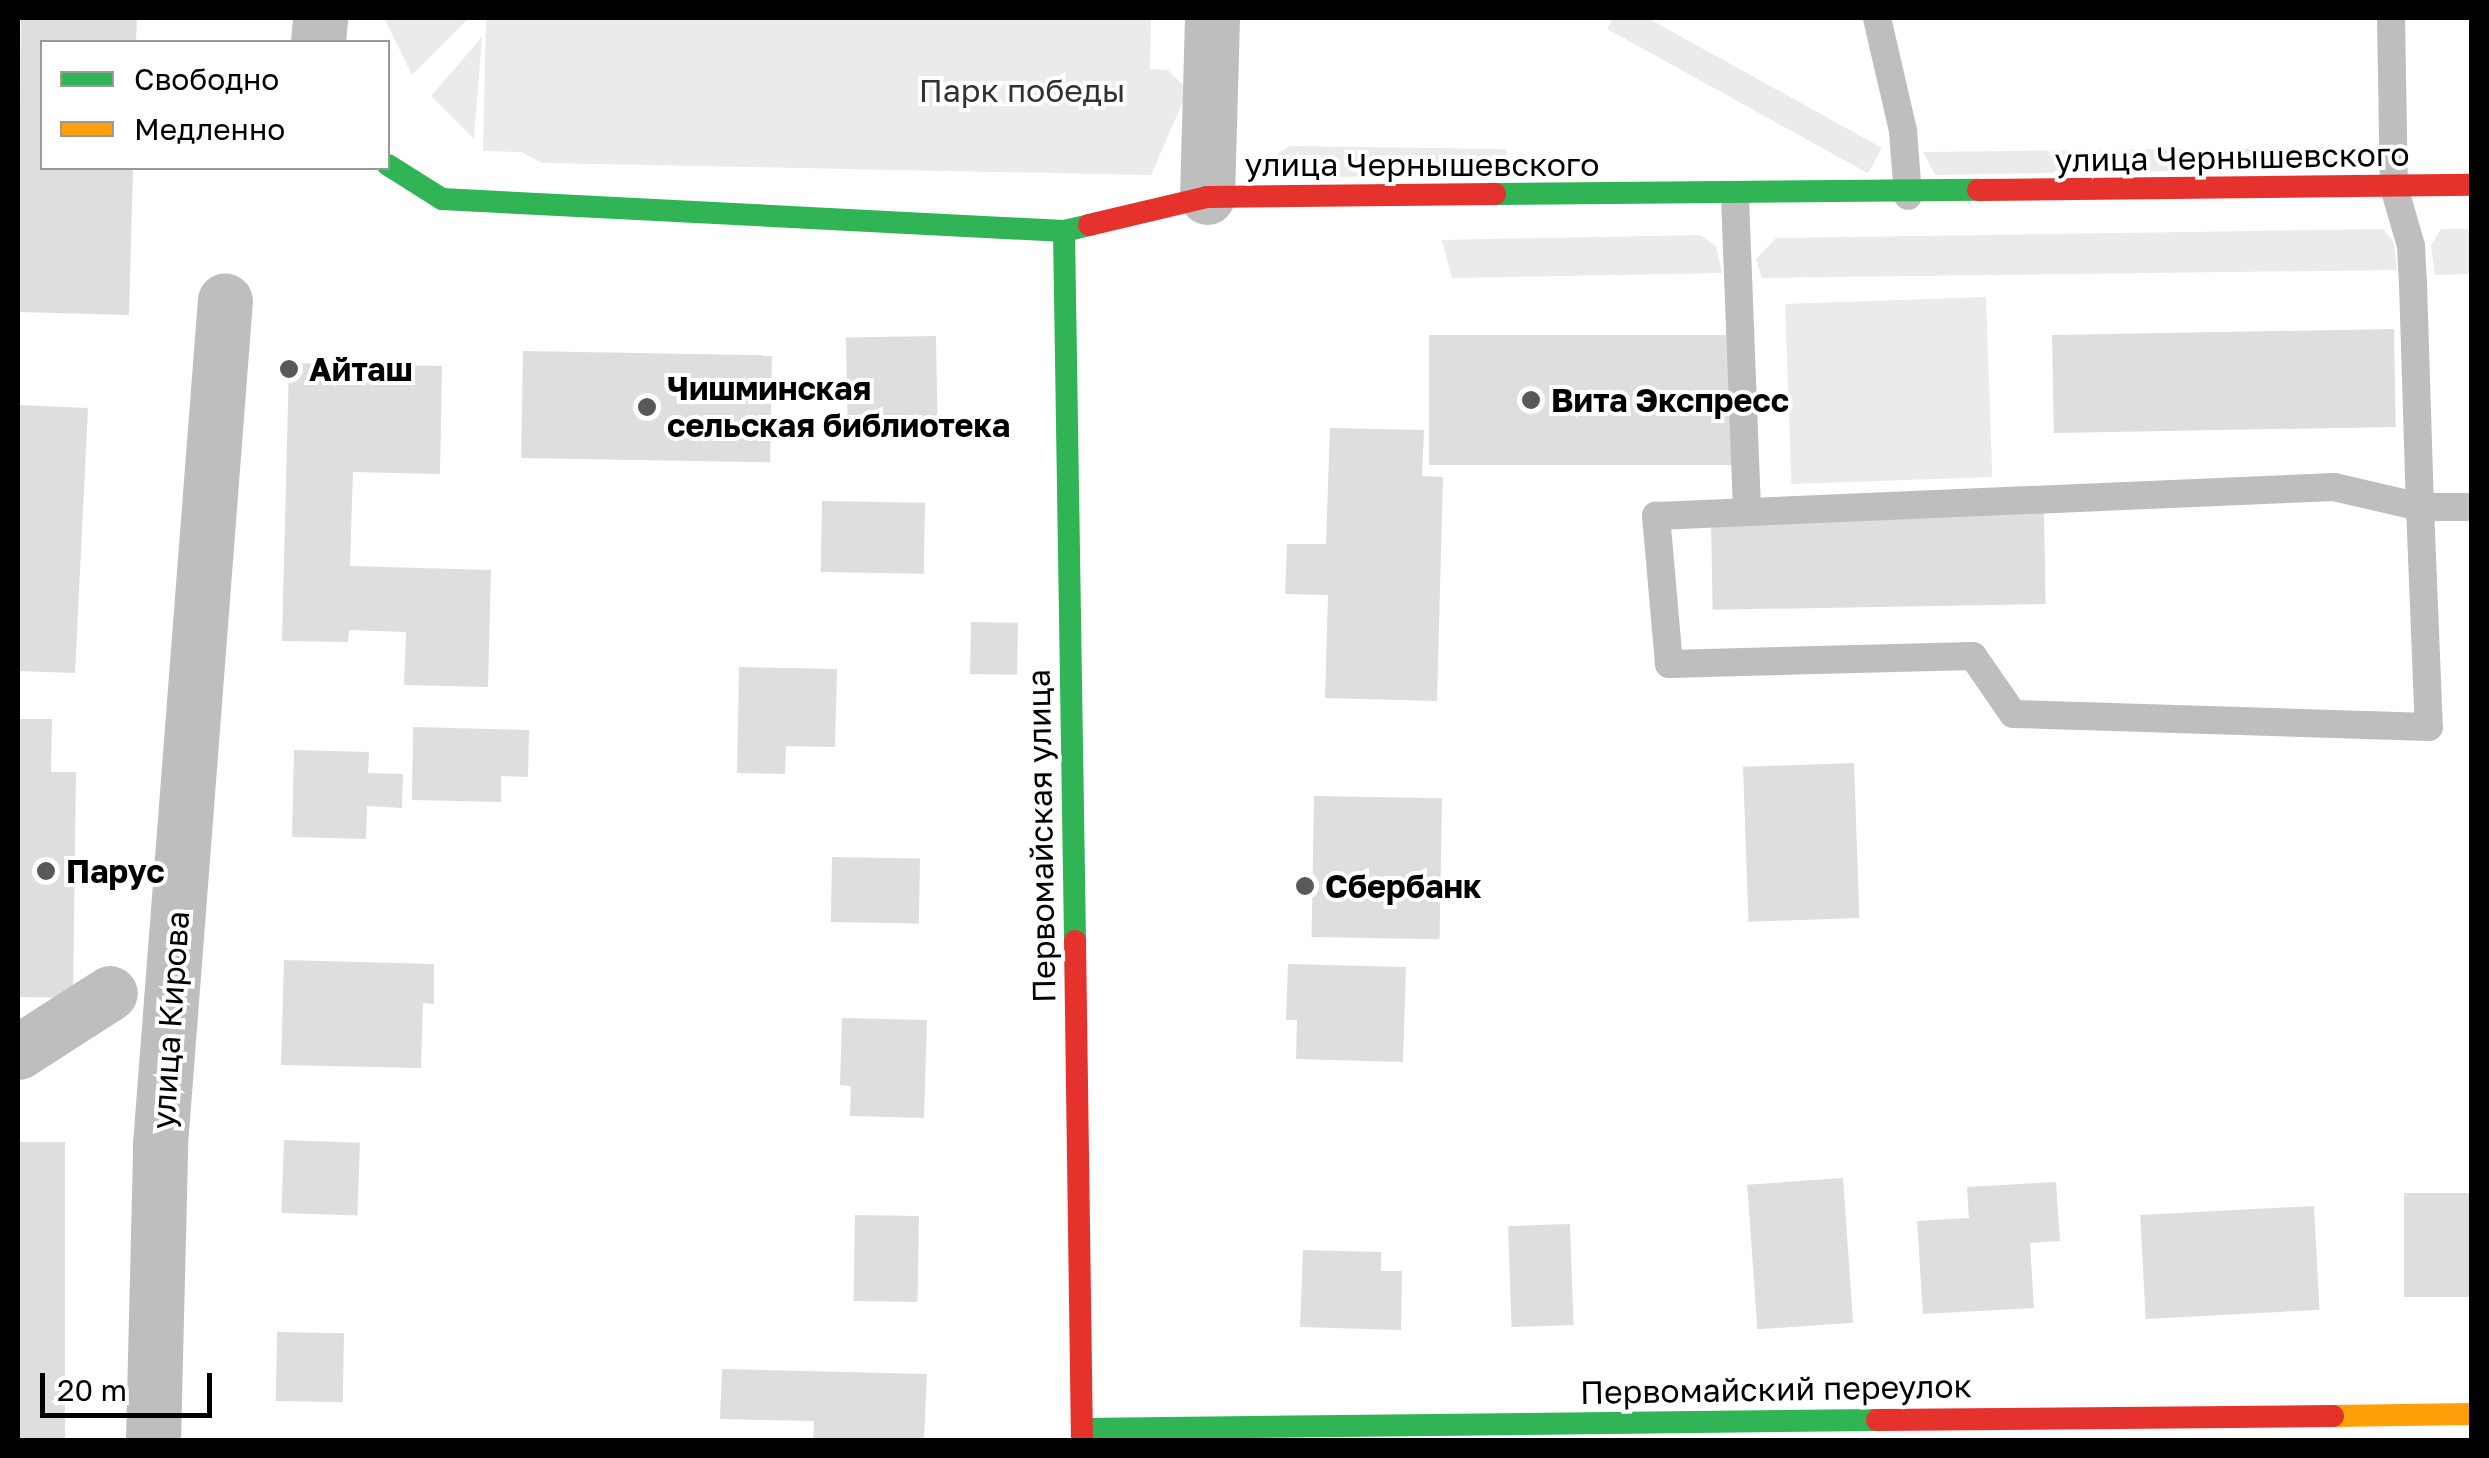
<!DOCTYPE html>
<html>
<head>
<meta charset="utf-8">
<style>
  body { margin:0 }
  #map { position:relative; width:2489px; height:1458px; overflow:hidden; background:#fff; font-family:"Golos Text",sans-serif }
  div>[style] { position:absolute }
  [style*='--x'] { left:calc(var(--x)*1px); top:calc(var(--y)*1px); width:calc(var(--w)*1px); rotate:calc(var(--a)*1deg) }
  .green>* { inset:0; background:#ebebeb; transform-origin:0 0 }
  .building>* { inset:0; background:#dedede; transform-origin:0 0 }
  .lane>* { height:28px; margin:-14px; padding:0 14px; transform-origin:14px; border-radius:14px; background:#bebebe }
  .street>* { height:55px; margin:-27.5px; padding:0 27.5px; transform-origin:27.5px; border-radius:27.5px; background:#bebebe }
  .fast>* { height:22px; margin:-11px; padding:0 11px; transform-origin:11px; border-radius:11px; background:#30b455 }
  .slow>* { height:22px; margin:-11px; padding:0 11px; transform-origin:11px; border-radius:11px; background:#ff9f0a }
  .jam>* { height:22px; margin:-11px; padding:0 11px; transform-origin:11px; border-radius:11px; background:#e5322d }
  .dots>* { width:28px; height:28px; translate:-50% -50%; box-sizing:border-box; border:5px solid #fff; border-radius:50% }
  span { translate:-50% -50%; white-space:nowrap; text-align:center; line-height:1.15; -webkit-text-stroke:8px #fff; paint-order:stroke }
  .park-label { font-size:32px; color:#313131 }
  .street-label { font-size:32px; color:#000 }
  .poi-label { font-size:32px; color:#000; font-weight:700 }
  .left { translate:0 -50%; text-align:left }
  .frame { position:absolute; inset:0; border:20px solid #000; pointer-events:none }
  .legend { position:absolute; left:40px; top:40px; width:350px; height:130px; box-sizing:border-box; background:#fff; border:2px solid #999; margin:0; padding:12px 18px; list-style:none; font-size:30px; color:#000 }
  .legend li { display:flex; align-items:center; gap:20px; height:50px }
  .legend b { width:50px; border:2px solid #999 }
  .scale { position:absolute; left:40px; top:1373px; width:172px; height:45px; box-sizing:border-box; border:5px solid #000; border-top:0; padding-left:12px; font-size:30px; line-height:35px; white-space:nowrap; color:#000; -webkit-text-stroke:8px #fff; paint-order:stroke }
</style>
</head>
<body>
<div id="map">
  <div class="green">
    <i style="clip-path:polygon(384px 18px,469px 18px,412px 75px)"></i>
    <i style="clip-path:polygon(486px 18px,1151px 18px,1150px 69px,1168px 70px,1188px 90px,1151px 175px,542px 163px,521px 152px,483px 151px)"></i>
    <i style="clip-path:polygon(482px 37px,474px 139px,431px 96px)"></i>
    <i style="clip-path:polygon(1290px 146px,1506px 149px,1508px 175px,1329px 177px,1277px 154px)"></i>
    <i style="clip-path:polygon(2355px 147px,2347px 168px,1935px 175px,1923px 152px)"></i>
    <i style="left:1882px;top:148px;width:29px;height:298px;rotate:119deg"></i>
    <i style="clip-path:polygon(2383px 229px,2394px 242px,2397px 270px,1762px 278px,1756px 259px,1776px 238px)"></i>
    <i style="clip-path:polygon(2441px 229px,2471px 229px,2471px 274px,2435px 275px,2431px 245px)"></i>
    <i style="clip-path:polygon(1700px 235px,1716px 246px,1722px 273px,1452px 278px,1442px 240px)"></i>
    <i style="left:1986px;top:297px;width:180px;height:201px;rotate:88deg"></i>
  </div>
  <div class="building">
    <i style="clip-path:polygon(21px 18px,137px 18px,136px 42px,42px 42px,42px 168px,133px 168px,129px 315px,18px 312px)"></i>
    <i style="left:2394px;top:329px;width:98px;height:342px;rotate:89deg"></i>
    <i style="left:1739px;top:335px;width:130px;height:310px;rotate:90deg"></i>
    <i style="left:936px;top:336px;width:97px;height:90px;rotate:89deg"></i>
    <i style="left:523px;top:351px;width:249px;height:107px;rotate:1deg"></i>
    <i style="clip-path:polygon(289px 363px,442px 366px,440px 474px,353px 472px,350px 566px,491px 570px,488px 687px,404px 685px,406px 632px,349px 630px,348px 642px,282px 641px)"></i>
    <i style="clip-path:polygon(18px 405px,88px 408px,75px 673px,18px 671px)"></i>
    <i style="clip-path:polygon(1330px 428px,1424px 430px,1422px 476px,1443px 477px,1437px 701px,1325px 698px,1328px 595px,1285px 594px,1287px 544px,1326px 544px)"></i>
    <i style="left:822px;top:501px;width:103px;height:71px;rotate:1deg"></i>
    <i style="left:2044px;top:513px;width:91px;height:333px;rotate:89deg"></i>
    <i style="left:971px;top:622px;width:47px;height:52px;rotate:1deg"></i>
    <i style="clip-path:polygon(739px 667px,837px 669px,835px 747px,786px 746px,785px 774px,737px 773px)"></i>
    <i style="clip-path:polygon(18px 719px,52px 719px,51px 772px,76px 772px,73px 998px,18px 997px)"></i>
    <i style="clip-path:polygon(413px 727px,529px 730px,528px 777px,501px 776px,501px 802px,412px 800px)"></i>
    <i style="clip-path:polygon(294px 750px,369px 752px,368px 773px,403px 774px,402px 808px,367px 806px,366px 839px,292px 837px)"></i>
    <i style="left:1854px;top:763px;width:155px;height:111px;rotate:88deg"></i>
    <i style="left:1314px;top:796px;width:128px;height:141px;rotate:1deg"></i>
    <i style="left:832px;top:857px;width:88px;height:65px;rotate:1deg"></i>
    <i style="clip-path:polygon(284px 960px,434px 964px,434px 1004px,423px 1003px,421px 1068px,281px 1065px)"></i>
    <i style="clip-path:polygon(1288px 964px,1406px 967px,1403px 1062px,1296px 1059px,1297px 1020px,1286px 1020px)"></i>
    <i style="clip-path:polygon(842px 1018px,927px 1020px,924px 1118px,850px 1116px,851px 1086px,840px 1085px)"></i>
    <i style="left:284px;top:1140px;width:76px;height:73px;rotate:2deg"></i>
    <i style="left:18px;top:1142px;width:47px;height:298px"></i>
    <i style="left:1843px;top:1178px;width:145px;height:96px;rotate:86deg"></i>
    <i style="clip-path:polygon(2056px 1182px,2060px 1241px,2030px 1243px,2034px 1308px,1923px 1314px,1917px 1221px,1969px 1218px,1967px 1187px)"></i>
    <i style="left:2472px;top:1193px;width:104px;height:68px;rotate:90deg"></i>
    <i style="left:2314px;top:1206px;width:104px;height:174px;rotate:87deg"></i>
    <i style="left:855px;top:1215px;width:64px;height:86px;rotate:1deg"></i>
    <i style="left:1570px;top:1224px;width:101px;height:62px;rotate:88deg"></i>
    <i style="clip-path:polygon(1303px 1250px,1381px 1252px,1381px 1271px,1402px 1271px,1401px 1330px,1300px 1327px)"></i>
    <i style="left:277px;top:1332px;width:67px;height:69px;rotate:1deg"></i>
    <i style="clip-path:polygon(722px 1369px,927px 1374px,924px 1440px,813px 1440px,814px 1421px,720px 1419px)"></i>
  </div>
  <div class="lane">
    <i style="--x:1877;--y:18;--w:116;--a:77"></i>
    <i style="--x:1903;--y:131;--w:65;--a:85.6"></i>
    <i style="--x:2391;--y:18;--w:169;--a:89"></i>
    <i style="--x:2394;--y:187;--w:61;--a:73.9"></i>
    <i style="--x:2411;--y:246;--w:38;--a:87"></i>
    <i style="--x:2413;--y:284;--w:223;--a:88.2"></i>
    <i style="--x:2420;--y:507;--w:220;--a:87.7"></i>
    <i style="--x:2429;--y:727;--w:416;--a:-178.2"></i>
    <i style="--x:2013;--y:714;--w:70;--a:-124.6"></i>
    <i style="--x:1973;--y:656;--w:304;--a:178.5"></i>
    <i style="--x:1669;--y:664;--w:149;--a:-95"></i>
    <i style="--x:1656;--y:516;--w:679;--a:-2.45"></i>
    <i style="--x:2334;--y:487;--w:88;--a:13.1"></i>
    <i style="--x:2420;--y:507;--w:52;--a:0"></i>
    <i style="--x:1735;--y:197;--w:314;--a:87.8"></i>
  </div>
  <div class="street">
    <i style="--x:318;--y:42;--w:24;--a:-85"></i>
    <i style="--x:1207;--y:197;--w:179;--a:-88.4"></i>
    <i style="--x:18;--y:1052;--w:109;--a:-32.7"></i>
    <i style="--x:153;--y:1440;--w:296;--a:-88.6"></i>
    <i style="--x:160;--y:1144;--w:846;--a:-85.6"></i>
  </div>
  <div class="fast">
    <i style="--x:388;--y:165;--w:64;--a:32.2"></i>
    <i style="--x:442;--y:199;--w:623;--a:2.95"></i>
    <i style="--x:1064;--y:231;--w:26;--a:-13"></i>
    <i style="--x:1495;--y:194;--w:483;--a:-0.5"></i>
    <i style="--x:1064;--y:231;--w:710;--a:89.11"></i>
    <i style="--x:1082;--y:1429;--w:795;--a:-0.65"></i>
  </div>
  <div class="slow">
    <i style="--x:2333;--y:1416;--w:139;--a:-0.8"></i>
  </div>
  <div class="jam">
    <i style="--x:1978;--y:190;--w:494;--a:-0.6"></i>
    <i style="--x:1089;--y:225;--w:121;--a:-13.3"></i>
    <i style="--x:1207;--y:197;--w:288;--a:-0.6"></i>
    <i style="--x:1075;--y:941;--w:499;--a:89.2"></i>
    <i style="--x:1877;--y:1420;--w:456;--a:-0.5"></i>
  </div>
  <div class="dots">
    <i style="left:289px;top:369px;background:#595959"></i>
    <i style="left:1531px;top:400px;background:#595959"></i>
    <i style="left:647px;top:407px;background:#595959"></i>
    <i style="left:46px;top:871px;background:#595959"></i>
    <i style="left:1305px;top:886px;background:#595959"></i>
  </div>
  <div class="park-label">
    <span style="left:1022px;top:90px">Парк победы</span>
  </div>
  <div class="street-label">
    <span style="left:2232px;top:157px;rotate:-1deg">улица Чернышевского</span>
    <span style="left:1422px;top:164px">улица Чернышевского</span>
    <span style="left:1041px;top:836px;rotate:-91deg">Первомайская улица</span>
    <span style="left:170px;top:1020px;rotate:-86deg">улица Кирова</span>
    <span style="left:1776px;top:1389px;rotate:-1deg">Первомайский переулок</span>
  </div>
  <div class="poi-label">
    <span class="left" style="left:309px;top:369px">Айташ</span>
    <span class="left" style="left:667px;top:407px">Чишминская<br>сельская библиотека</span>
    <span class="left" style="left:1551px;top:400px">Вита Экспресс</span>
    <span class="left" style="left:66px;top:871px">Парус</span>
    <span class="left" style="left:1325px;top:886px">Сбербанк</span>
  </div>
  <div class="frame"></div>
  <ul class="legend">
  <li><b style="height:12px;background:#30b455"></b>Свободно</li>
  <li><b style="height:12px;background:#ff9f0a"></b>Медленно</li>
  </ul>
  <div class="scale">20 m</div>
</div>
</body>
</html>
